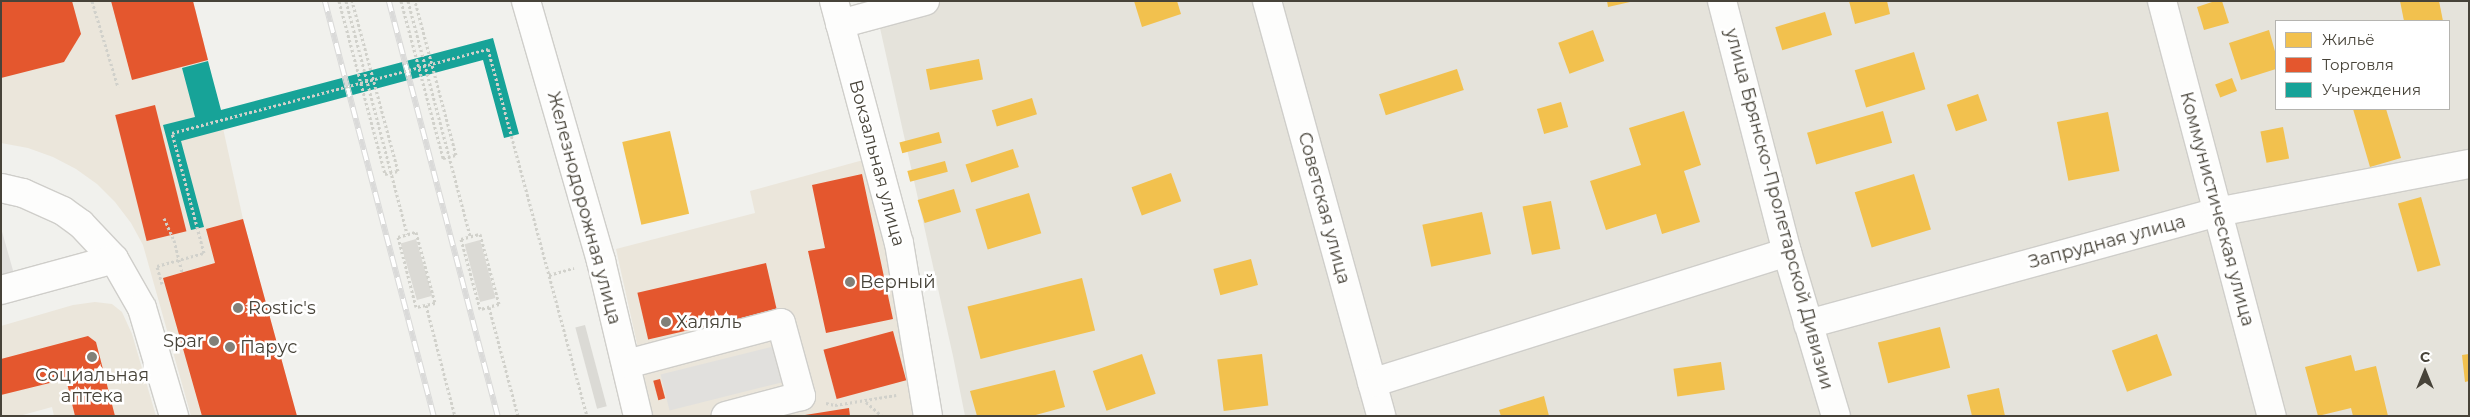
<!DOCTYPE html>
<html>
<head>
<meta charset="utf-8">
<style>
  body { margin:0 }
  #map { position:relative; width:2470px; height:417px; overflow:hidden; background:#f1f1ed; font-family:Montserrat,sans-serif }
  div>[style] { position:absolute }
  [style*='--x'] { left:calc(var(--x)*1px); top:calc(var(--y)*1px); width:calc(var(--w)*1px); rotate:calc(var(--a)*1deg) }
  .residential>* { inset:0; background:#e5e3db }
  .commercial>* { inset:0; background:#ebe6db }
  .parking>* { inset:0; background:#e1e0dd; transform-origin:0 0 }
  .homes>* { inset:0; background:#f2c14e; transform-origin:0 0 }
  .shops>* { inset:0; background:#e4572e; transform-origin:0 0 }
  .public>* { inset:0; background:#17a398 }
  .building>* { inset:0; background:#dbdad5; transform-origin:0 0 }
  .path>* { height:3px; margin-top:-1.5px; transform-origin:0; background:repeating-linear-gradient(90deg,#d1d1cb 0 2.5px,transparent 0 5px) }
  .roads { filter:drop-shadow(1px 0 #cfceca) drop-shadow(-1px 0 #cfceca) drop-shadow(0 1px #cfceca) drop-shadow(0 -1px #cfceca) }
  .minor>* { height:28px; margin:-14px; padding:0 14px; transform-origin:14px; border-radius:14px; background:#fdfdfc }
  .rail>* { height:5.5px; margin-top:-2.75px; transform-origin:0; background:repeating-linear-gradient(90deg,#fff 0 11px,#dadad9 0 22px); box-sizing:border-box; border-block:1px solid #dadad9 }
  .path-bridge>* { height:3px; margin-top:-1.5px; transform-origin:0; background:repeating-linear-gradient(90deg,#d1d1cb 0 2.5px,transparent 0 5px) }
  .dots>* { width:14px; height:14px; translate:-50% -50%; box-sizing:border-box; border:2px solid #fff; border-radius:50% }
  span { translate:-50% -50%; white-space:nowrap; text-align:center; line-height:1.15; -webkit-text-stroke:5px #fff; paint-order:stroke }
  .street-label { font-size:18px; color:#474339 }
  .poi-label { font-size:18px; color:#474339 }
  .left { translate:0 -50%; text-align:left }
  .right { translate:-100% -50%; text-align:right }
  .frame { position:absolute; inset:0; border:2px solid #474339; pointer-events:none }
  .legend { position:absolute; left:2275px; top:20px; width:175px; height:90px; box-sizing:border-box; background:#fff; border:1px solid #b5b4b0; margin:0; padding:6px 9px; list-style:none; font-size:15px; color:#474339 }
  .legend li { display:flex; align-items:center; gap:10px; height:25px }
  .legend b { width:25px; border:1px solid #b5b4b0 }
  .north { position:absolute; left:2400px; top:347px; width:50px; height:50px; -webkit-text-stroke:4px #fff; paint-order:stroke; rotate:0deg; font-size:14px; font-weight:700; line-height:20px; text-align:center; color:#474339 }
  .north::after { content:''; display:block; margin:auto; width:18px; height:22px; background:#474339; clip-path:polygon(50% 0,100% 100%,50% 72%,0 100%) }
</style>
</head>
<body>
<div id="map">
  <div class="residential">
    <i style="clip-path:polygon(evenodd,874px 1px,2469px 1px,2469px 416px,965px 416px,953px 356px,874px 1px,2276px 21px,2449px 21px,2449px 109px,2276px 109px,2276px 21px)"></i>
  </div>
  <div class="commercial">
    <i style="clip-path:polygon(1px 1px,193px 1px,208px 60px,243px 219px,297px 416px,191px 416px,143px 245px,131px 223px,115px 202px,97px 184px,76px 169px,53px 157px,28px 148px,1px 143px)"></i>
    <i style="clip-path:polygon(867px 159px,922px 416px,653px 416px,616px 249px,755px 213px,750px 191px)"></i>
    <i style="clip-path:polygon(95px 302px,112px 304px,122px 312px,132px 334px,156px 416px,54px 416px,52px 407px,19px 416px,1px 416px,1px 326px,73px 305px)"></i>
  </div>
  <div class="parking">
    <i style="clip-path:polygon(1px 228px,14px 274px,1px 277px)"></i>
    <i style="left:779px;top:345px;width:37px;height:122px;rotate:76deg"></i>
  </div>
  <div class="homes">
    <i style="clip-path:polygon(1134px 1px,1177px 1px,1181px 14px,1142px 27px)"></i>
    <i style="clip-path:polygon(1607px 1px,1630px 1px,1630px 2px,1608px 7px)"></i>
    <i style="clip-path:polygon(1849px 1px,1887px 1px,1890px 14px,1855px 24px)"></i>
    <i style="clip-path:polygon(2215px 1px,2222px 1px,2229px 23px,2204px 30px,2197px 7px)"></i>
    <i style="clip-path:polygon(2400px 1px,2439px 1px,2443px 21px,2404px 21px)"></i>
    <i style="left:1825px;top:12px;width:24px;height:52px;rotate:73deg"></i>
    <i style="left:1593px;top:30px;width:33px;height:37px;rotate:70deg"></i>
    <i style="clip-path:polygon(2269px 30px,2276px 55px,2276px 69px,2241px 80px,2229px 43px)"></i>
    <i style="left:1914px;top:52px;width:39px;height:62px;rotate:73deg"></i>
    <i style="left:979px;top:59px;width:21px;height:54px;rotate:79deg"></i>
    <i style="left:1457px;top:69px;width:22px;height:82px;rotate:72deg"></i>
    <i style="left:2232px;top:78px;width:14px;height:18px;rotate:69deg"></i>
    <i style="left:1978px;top:94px;width:28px;height:33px;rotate:71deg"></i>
    <i style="left:1032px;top:98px;width:17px;height:42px;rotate:73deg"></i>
    <i style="left:1561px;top:102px;width:26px;height:25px;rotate:74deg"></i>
    <i style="clip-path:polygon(2353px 109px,2386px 109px,2401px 158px,2370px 167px)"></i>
    <i style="clip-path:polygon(1684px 111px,1701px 165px,1684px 171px,1700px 222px,1662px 234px,1656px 214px,1606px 230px,1590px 181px,1641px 165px,1629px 128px)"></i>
    <i style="left:1883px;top:111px;width:33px;height:79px;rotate:74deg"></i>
    <i style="left:2108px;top:112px;width:60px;height:52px;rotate:79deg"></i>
    <i style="left:2283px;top:127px;width:32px;height:23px;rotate:79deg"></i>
    <i style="left:670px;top:131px;width:85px;height:49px;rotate:77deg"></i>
    <i style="left:939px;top:132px;width:11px;height:41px;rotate:75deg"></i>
    <i style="left:1013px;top:149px;width:19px;height:50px;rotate:72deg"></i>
    <i style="left:945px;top:161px;width:11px;height:39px;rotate:75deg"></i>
    <i style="left:1171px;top:173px;width:30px;height:42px;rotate:70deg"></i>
    <i style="left:1914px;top:174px;width:58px;height:62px;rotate:73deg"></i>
    <i style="left:954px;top:189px;width:24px;height:38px;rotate:73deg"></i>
    <i style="left:1029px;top:193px;width:42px;height:56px;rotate:73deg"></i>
    <i style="left:2421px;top:197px;width:71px;height:24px;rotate:74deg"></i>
    <i style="left:1551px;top:201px;width:49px;height:29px;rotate:79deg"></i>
    <i style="left:1482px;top:212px;width:43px;height:61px;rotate:78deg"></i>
    <i style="left:1251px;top:259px;width:27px;height:39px;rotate:75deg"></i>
    <i style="left:1082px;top:278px;width:54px;height:118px;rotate:76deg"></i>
    <i style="left:1940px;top:327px;width:42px;height:64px;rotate:76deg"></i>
    <i style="left:2157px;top:334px;width:44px;height:48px;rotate:70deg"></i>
    <i style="left:1142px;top:354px;width:42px;height:52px;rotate:71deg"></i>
    <i style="left:1262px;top:354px;width:52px;height:45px;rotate:83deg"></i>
    <i style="clip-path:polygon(2469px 354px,2469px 381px,2465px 382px,2462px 355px)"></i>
    <i style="clip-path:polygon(2351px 355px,2355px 371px,2376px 366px,2388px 416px,2353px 416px,2351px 408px,2318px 416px,2305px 367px)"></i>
    <i style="left:1721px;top:362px;width:28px;height:48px;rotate:82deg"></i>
    <i style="clip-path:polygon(1055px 370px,1065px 407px,1032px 416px,977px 416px,970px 391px)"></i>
    <i style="clip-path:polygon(1999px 388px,2005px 416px,1972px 416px,1967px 395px)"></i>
    <i style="clip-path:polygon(1544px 396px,1549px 416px,1501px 416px,1499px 410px)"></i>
  </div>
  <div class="shops">
    <i style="clip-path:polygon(1px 1px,72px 1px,81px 34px,64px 62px,1px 78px)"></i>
    <i style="clip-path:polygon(111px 1px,193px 1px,208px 60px,132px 80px)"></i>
    <i style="left:155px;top:105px;width:130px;height:41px;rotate:76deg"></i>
    <i style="clip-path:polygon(862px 174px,893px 319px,826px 333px,808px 251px,825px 248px,812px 185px)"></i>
    <i style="clip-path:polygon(243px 219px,297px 416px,202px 416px,163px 278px,215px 263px,206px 229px)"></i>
    <i style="left:766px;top:263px;width:48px;height:132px;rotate:77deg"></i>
    <i style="left:893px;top:331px;width:51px;height:72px;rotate:75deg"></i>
    <i style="clip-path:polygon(88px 336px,96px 342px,115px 416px,75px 416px,66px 379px,1px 395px,1px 359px)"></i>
    <i style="left:660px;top:379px;width:20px;height:7px;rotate:75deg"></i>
    <i style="clip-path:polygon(849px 408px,850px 416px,806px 416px,805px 415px)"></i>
  </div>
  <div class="public">
    <i style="clip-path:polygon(493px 38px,519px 134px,504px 138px,483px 60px,181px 141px,204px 227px,191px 230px,163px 125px,195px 117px,182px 68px,208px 61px,221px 110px)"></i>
  </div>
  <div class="building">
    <i style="left:416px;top:239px;width:59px;height:16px;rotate:74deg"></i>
    <i style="left:480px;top:240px;width:60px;height:16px;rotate:75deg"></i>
    <i style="left:585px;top:325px;width:84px;height:10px;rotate:75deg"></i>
  </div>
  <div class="path">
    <i style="--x:92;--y:1;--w:90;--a:73.2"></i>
    <i style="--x:339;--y:1;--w:179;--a:75.1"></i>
    <i style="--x:385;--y:174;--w:13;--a:-13"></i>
    <i style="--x:398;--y:171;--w:176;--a:-105.1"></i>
    <i style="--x:346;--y:1;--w:241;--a:75.3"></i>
    <i style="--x:401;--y:1;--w:163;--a:75"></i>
    <i style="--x:443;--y:158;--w:13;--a:-13"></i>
    <i style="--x:456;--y:155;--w:159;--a:-104.9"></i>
    <i style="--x:408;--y:1;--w:243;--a:75.2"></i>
    <i style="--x:488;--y:49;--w:380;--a:74.9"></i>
    <i style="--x:164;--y:218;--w:24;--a:66"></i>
    <i style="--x:174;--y:240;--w:33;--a:76"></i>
    <i style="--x:416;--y:232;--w:73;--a:75"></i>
    <i style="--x:435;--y:303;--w:19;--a:168"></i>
    <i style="--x:416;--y:307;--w:72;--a:-104.4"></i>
    <i style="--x:398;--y:237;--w:19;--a:-16"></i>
    <i style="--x:480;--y:234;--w:73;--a:74.8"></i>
    <i style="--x:499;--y:304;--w:20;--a:165"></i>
    <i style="--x:480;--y:309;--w:73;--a:-105.2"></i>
    <i style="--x:461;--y:239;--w:20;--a:-15"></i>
    <i style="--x:549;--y:275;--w:26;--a:-16"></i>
    <i style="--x:162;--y:284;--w:19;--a:-106"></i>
    <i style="--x:157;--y:266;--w:49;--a:-15.5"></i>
    <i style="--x:204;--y:253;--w:124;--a:-104.9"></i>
    <i style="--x:426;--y:305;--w:115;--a:75.4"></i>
    <i style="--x:489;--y:307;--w:113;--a:75.1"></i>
    <i style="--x:866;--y:402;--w:21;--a:41"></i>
    <i style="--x:826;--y:403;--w:9;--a:13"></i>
    <i style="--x:835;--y:405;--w:62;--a:-9.3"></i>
  </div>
  <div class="roads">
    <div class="minor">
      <i style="--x:526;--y:1;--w:271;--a:73.9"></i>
      <i style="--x:601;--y:261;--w:159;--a:76.6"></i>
      <i style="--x:834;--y:1;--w:251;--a:75"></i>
      <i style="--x:899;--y:243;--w:175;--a:80.5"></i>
      <i style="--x:1267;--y:1;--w:430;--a:74.6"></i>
      <i style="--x:1722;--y:1;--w:259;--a:75.5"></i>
      <i style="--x:1787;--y:252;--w:171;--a:73.4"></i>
      <i style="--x:2162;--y:1;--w:429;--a:75.2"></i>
      <i style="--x:840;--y:24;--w:88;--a:-15.1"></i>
      <i style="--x:1;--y:188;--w:23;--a:13"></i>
      <i style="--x:23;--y:193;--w:44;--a:24.2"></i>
      <i style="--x:63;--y:211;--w:22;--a:36"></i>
      <i style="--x:81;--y:224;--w:48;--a:46.7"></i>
      <i style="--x:114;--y:259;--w:56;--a:60.3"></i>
      <i style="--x:142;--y:308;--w:113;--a:73.5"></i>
      <i style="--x:1;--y:290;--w:117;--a:-15.3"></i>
      <i style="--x:1808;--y:324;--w:424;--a:-15.3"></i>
      <i style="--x:2217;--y:212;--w:257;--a:-10.8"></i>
      <i style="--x:627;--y:364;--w:159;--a:-14.9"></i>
      <i style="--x:781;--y:323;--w:76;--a:74.7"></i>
      <i style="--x:801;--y:396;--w:78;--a:165.1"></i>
      <i style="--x:1372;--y:383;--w:435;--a:-17.5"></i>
    </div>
  </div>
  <div class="rail">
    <i style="--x:325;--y:1;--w:429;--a:75.3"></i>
    <i style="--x:389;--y:1;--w:429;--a:75.3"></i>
  </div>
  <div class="path-bridge">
    <i style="--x:172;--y:133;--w:327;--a:-14.9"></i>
  </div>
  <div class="dots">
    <i style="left:850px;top:282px;background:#828078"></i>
    <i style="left:238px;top:308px;background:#828078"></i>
    <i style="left:666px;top:322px;background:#828078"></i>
    <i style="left:214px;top:341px;background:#828078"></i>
    <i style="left:230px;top:347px;background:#828078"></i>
    <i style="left:92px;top:357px;background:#828078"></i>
  </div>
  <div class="street-label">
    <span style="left:877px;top:163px;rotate:75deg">Вокзальная улица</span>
    <span style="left:584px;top:208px;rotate:75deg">Железнодорожная улица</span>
    <span style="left:1324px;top:208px;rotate:75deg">Советская улица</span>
    <span style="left:1779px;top:209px;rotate:75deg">улица Брянско-Пролетарской Дивизии</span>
    <span style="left:2217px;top:209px;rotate:75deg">Коммунистическая улица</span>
    <span style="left:2107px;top:242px;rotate:-15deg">Запрудная улица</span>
  </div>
  <div class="poi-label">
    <span class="left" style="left:860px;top:282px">Верный</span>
    <span class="left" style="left:248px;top:308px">Rostic's</span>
    <span class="left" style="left:676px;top:322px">Халяль</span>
    <span class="right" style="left:204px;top:341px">Spar</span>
    <span class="left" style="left:240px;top:347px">Парус</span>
    <span style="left:92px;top:386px">Социальная<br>аптека</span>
  </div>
  <div class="frame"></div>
  <ul class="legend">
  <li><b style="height:14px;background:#f2c14e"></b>Жильё</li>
  <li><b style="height:14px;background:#e4572e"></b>Торговля</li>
  <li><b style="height:14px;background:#17a398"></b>Учреждения</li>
  </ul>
  <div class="north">С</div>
</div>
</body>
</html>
